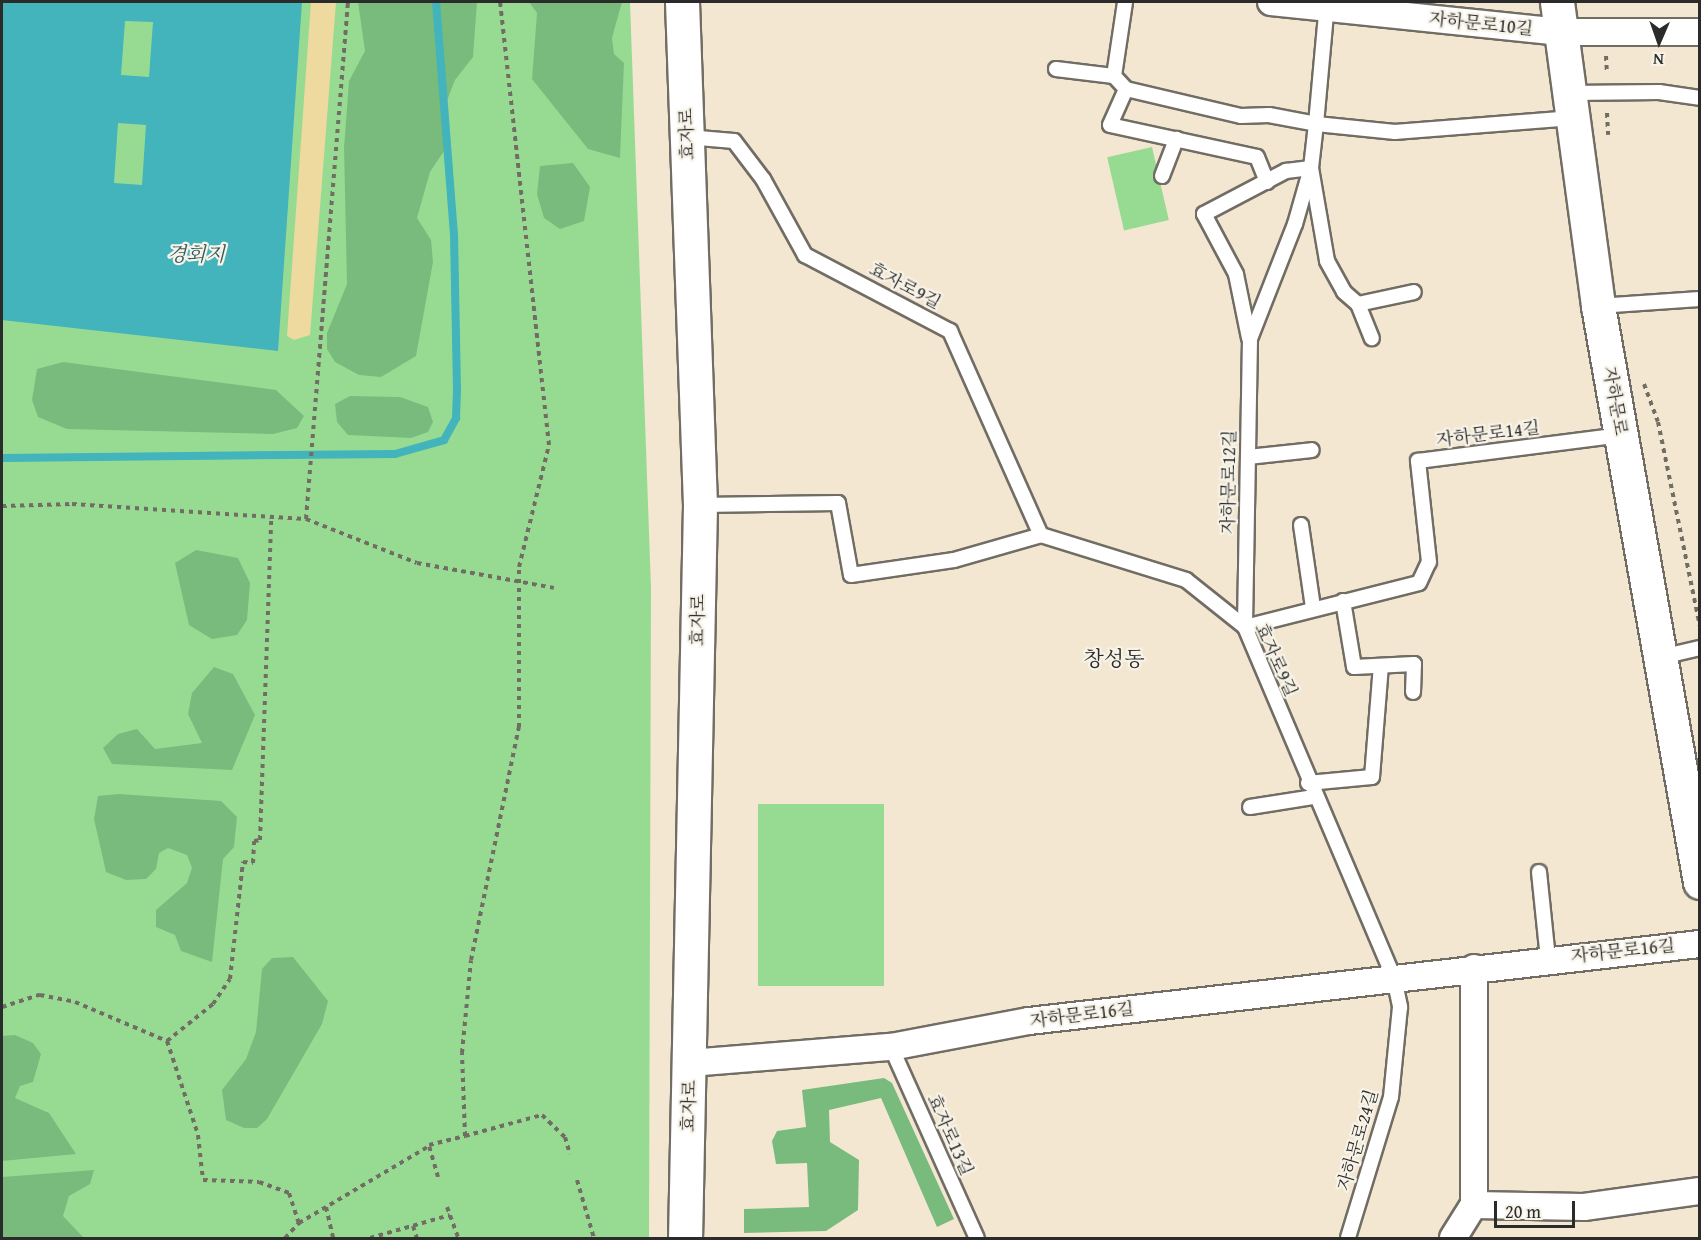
<!DOCTYPE html>
<html>
<head>
<meta charset="utf-8">
<style>
  body { margin:0 }
  #map { position:relative; width:1701px; height:1240px; overflow:hidden; background:#f4e7d1; font-family:"Gentium Book Plus","Noto Serif KR",serif }
  div>[style] { position:absolute }
  [style*='--x'] { left:calc(var(--x)*1px); top:calc(var(--y)*1px); width:calc(var(--w)*1px); rotate:calc(var(--a)*1deg) }
  .green>* { inset:0; background:#97db93; transform-origin:0 0 }
  .forest>* { inset:0; background:#79bb7d }
  .sand>* { inset:0; background:#eeda9e }
  .water>* { inset:0; background:#43b3bc }
  .stream>* { height:8px; margin:-4px; padding:0 4px; transform-origin:4px; border-radius:4px; background:#43b3bc }
  .path>* { height:4px; margin-top:-2px; transform-origin:0; background:repeating-linear-gradient(90deg,#716d65 0 4.5px,transparent 0 9px) }
  .roads { filter:drop-shadow(2px 0 #716d65) drop-shadow(-2px 0 #716d65) drop-shadow(0 2px #716d65) drop-shadow(0 -2px #716d65) }
  .service>* { height:14px; margin:-7px; padding:0 7px; transform-origin:7px; border-radius:7px; background:#fff }
  .minor>* { height:26px; margin:-13px; padding:0 13px; transform-origin:13px; border-radius:13px; background:#fff }
  .tertiary>* { height:33px; margin:-16.5px; padding:0 16.5px; transform-origin:16.5px; border-radius:16.5px; background:#fff }
  .primary>* { height:33px; margin:-16.5px; padding:0 16.5px; transform-origin:16.5px; border-radius:16.5px; background:#fff }
  span { translate:-50% -50%; white-space:nowrap; text-align:center; line-height:1.15; -webkit-text-stroke:4.5px #f7f3e8; paint-order:stroke }
  .street-label { font-size:18px; color:#2b2b2b }
  .water-label { font-size:20px; color:#335b5e; font-style:italic }
  .quarter-label { font-size:21px; color:#2b2b2b }
  .frame { position:absolute; inset:0; border:3px solid #2b2b2b; pointer-events:none }
  .north { position:absolute; left:1629px; top:12px; width:60px; height:60px; -webkit-text-stroke:4px #f7f3e8; paint-order:stroke; rotate:182deg; font-size:16px; font-weight:700; line-height:24px; text-align:center; color:#2b2b2b }
  .north::after { content:''; display:block; margin:auto; width:21px; height:27px; background:#2b2b2b; clip-path:polygon(50% 0,100% 100%,50% 72%,0 100%) }
  .scale { position:absolute; left:1494px; top:1201px; width:81px; height:27px; box-sizing:border-box; border:3px solid #2b2b2b; border-top:0; padding-left:8px; font-size:18px; line-height:21px; white-space:nowrap; color:#2b2b2b; -webkit-text-stroke:4px #f7f3e8; paint-order:stroke }
</style>
</head>
<body>
<div id="map">
  <div class="green">
    <i style="clip-path:polygon(2px 2px,630px 2px,651px 588px,649px 1238px,2px 1238px)"></i>
    <i style="left:1152px;top:147px;width:75px;height:46px;rotate:77deg"></i>
    <i style="left:884px;top:804px;width:182px;height:126px;rotate:90deg"></i>
  </div>
  <div class="forest">
    <i style="clip-path:polygon(358px 2px,477px 2px,473px 57px,455px 80px,446px 103px,448px 145px,430px 172px,417px 218px,431px 240px,433px 262px,416px 356px,381px 377px,359px 375px,335px 362px,327px 349px,327px 333px,347px 284px,344px 148px,349px 81px,365px 51px)"></i>
    <i style="clip-path:polygon(529px 2px,622px 2px,612px 38px,614px 54px,624px 63px,620px 158px,588px 149px,532px 79px,537px 13px)"></i>
    <i style="clip-path:polygon(573px 163px,590px 187px,584px 221px,560px 229px,544px 218px,537px 194px,540px 166px)"></i>
    <i style="clip-path:polygon(63px 362px,276px 390px,304px 416px,297px 428px,273px 434px,67px 429px,38px 417px,32px 400px,37px 369px)"></i>
    <i style="clip-path:polygon(350px 396px,400px 397px,428px 407px,433px 422px,428px 432px,411px 438px,348px 435px,337px 422px,335px 404px)"></i>
    <i style="clip-path:polygon(196px 550px,238px 558px,250px 583px,247px 620px,237px 635px,212px 639px,189px 625px,175px 563px)"></i>
    <i style="clip-path:polygon(214px 667px,233px 674px,255px 715px,232px 770px,112px 764px,103px 748px,118px 734px,137px 729px,155px 749px,202px 743px,188px 714px,192px 693px)"></i>
    <i style="clip-path:polygon(119px 794px,221px 801px,237px 817px,234px 847px,223px 859px,212px 962px,181px 951px,175px 935px,156px 927px,156px 910px,187px 883px,192px 868px,187px 855px,168px 848px,159px 853px,156px 869px,146px 879px,126px 880px,106px 872px,94px 819px,98px 796px)"></i>
    <i style="clip-path:polygon(293px 957px,328px 1001px,322px 1024px,267px 1119px,257px 1128px,244px 1128px,226px 1120px,222px 1090px,246px 1059px,256px 1032px,262px 969px,272px 958px)"></i>
    <i style="clip-path:polygon(15px 1035px,33px 1043px,41px 1054px,33px 1082px,20px 1086px,15px 1098px,49px 1113px,76px 1154px,2px 1161px,2px 1036px)"></i>
    <i style="clip-path:polygon(884px 1078px,892px 1083px,954px 1219px,937px 1227px,881px 1098px,829px 1110px,830px 1142px,859px 1160px,858px 1210px,826px 1231px,744px 1233px,744px 1209px,809px 1207px,807px 1163px,776px 1164px,772px 1141px,777px 1131px,806px 1127px,802px 1090px)"></i>
    <i style="clip-path:polygon(94px 1170px,90px 1184px,69px 1196px,63px 1216px,84px 1238px,2px 1238px,2px 1177px)"></i>
  </div>
  <div class="sand">
    <i style="clip-path:polygon(311px 2px,336px 2px,310px 335px,294px 340px,287px 336px)"></i>
  </div>
  <div class="water">
    <i style="clip-path:polygon(evenodd,2px 2px,302px 2px,278px 351px,2px 320px,2px 2px,125px 21px,153px 22px,149px 77px,121px 75px,125px 21px,2px 2px,118px 123px,146px 125px,142px 185px,114px 183px,118px 123px)"></i>
  </div>
  <div class="stream">
    <i style="--x:2;--y:458;--w:393;--a:-0.6"></i>
    <i style="--x:395;--y:454;--w:51;--a:-15.9"></i>
    <i style="--x:444;--y:440;--w:25;--a:-61"></i>
    <i style="--x:456;--y:418;--w:28;--a:-88"></i>
    <i style="--x:457;--y:390;--w:155;--a:-91.1"></i>
    <i style="--x:454;--y:235;--w:234;--a:-94.4"></i>
  </div>
  <div class="path">
    <i style="--x:1606;--y:56;--w:17;--a:87"></i>
    <i style="--x:1607;--y:113;--w:22;--a:87"></i>
    <i style="--x:1644;--y:384;--w:40;--a:69.8"></i>
    <i style="--x:1658;--y:422;--w:208;--a:78.4"></i>
    <i style="--x:2;--y:506;--w:70;--a:-1.6"></i>
    <i style="--x:72;--y:504;--w:234;--a:3.7"></i>
    <i style="--x:306;--y:519;--w:119;--a:21.6"></i>
    <i style="--x:417;--y:563;--w:139;--a:10.3"></i>
    <i style="--x:306;--y:519;--w:519;--a:-85.36"></i>
    <i style="--x:2;--y:1007;--w:40;--a:-18"></i>
    <i style="--x:40;--y:995;--w:36;--a:11"></i>
    <i style="--x:75;--y:1002;--w:100;--a:23"></i>
    <i style="--x:167;--y:1041;--w:99;--a:71.7"></i>
    <i style="--x:198;--y:1135;--w:45;--a:83.7"></i>
    <i style="--x:203;--y:1180;--w:56;--a:2"></i>
    <i style="--x:259;--y:1182;--w:32;--a:20"></i>
    <i style="--x:289;--y:1193;--w:32;--a:72"></i>
    <i style="--x:299;--y:1223;--w:151;--a:-30.6"></i>
    <i style="--x:167;--y:1041;--w:59;--a:-38.8"></i>
    <i style="--x:213;--y:1004;--w:30;--a:-56"></i>
    <i style="--x:230;--y:979;--w:118;--a:-83.7"></i>
    <i style="--x:243;--y:862;--w:10;--a:6"></i>
    <i style="--x:253;--y:863;--w:22;--a:-87"></i>
    <i style="--x:254;--y:841;--w:6;--a:-9"></i>
    <i style="--x:260;--y:840;--w:323;--a:-88"></i>
    <i style="--x:465;--y:1136;--w:80;--a:-15.3"></i>
    <i style="--x:542;--y:1115;--w:32;--a:44"></i>
    <i style="--x:565;--y:1137;--w:18;--a:74"></i>
    <i style="--x:438;--y:1177;--w:33;--a:-106"></i>
    <i style="--x:429;--y:1145;--w:37;--a:-14"></i>
    <i style="--x:465;--y:1136;--w:83;--a:-92.1"></i>
    <i style="--x:462;--y:1053;--w:93;--a:-84.5"></i>
    <i style="--x:471;--y:960;--w:238;--a:-78.4"></i>
    <i style="--x:519;--y:727;--w:160;--a:-90"></i>
    <i style="--x:519;--y:567;--w:126;--a:-76.2"></i>
    <i style="--x:549;--y:445;--w:446;--a:-96.3"></i>
    <i style="--x:577;--y:1180;--w:60;--a:73.7"></i>
    <i style="--x:326;--y:1207;--w:32;--a:77"></i>
    <i style="--x:447;--y:1207;--w:33;--a:70"></i>
    <i style="--x:413;--y:1226;--w:13;--a:72"></i>
    <i style="--x:285;--y:1238;--w:21;--a:-47"></i>
    <i style="--x:370;--y:1238;--w:83;--a:-16"></i>
  </div>
  <div class="roads">
    <div class="service">
      <i style="--x:1056;--y:69;--w:58;--a:6.9"></i>
      <i style="--x:1114;--y:76;--w:18;--a:47"></i>
      <i style="--x:1126;--y:89;--w:118;--a:13.2"></i>
      <i style="--x:1241;--y:116;--w:28;--a:-2"></i>
      <i style="--x:1269;--y:115;--w:48;--a:10.8"></i>
      <i style="--x:1316;--y:124;--w:121;--a:-84.8"></i>
      <i style="--x:1114;--y:76;--w:75;--a:-81.5"></i>
      <i style="--x:1126;--y:89;--w:39;--a:114"></i>
      <i style="--x:1110;--y:125;--w:150;--a:12.3"></i>
      <i style="--x:1257;--y:157;--w:27;--a:68"></i>
      <i style="--x:1571;--y:93;--w:88;--a:-0.7"></i>
      <i style="--x:1659;--y:92;--w:41;--a:8.3"></i>
      <i style="--x:1573;--y:118;--w:179;--a:175.5"></i>
      <i style="--x:1395;--y:132;--w:79;--a:-174.2"></i>
      <i style="--x:1316;--y:124;--w:44;--a:96.5"></i>
      <i style="--x:1311;--y:168;--w:58;--a:105.9"></i>
      <i style="--x:1295;--y:224;--w:123;--a:111.4"></i>
      <i style="--x:1250;--y:339;--w:288;--a:91"></i>
      <i style="--x:1245;--y:627;--w:179;--a:-14.2"></i>
      <i style="--x:1419;--y:583;--w:23;--a:-65"></i>
      <i style="--x:1429;--y:562;--w:102;--a:-96.2"></i>
      <i style="--x:1418;--y:461;--w:205;--a:-7.3"></i>
      <i style="--x:687;--y:137;--w:47;--a:4.9"></i>
      <i style="--x:734;--y:141;--w:48;--a:52.7"></i>
      <i style="--x:763;--y:179;--w:87;--a:61.1"></i>
      <i style="--x:805;--y:255;--w:164;--a:27.7"></i>
      <i style="--x:950;--y:331;--w:223;--a:66"></i>
      <i style="--x:1041;--y:535;--w:152;--a:17.2"></i>
      <i style="--x:1186;--y:580;--w:75;--a:38.5"></i>
      <i style="--x:1245;--y:627;--w:381;--a:67"></i>
      <i style="--x:1394;--y:978;--w:30;--a:78"></i>
      <i style="--x:1400;--y:1007;--w:90;--a:95.7"></i>
      <i style="--x:1391;--y:1097;--w:147;--a:107"></i>
      <i style="--x:1162;--y:176;--w:40;--a:-69"></i>
      <i style="--x:1358;--y:304;--w:37;--a:68"></i>
      <i style="--x:1598;--y:306;--w:102;--a:-3.9"></i>
      <i style="--x:1249;--y:338;--w:65;--a:-101.5"></i>
      <i style="--x:1236;--y:274;--w:68;--a:-118.1"></i>
      <i style="--x:1204;--y:214;--w:93;--a:-27.7"></i>
      <i style="--x:1286;--y:171;--w:25;--a:-7"></i>
      <i style="--x:1311;--y:168;--w:94;--a:80.2"></i>
      <i style="--x:1327;--y:261;--w:35;--a:61"></i>
      <i style="--x:1344;--y:292;--w:18;--a:41"></i>
      <i style="--x:1358;--y:304;--w:57;--a:-12.1"></i>
      <i style="--x:1248;--y:457;--w:64;--a:-6.2"></i>
      <i style="--x:700;--y:505;--w:138;--a:-0.8"></i>
      <i style="--x:838;--y:503;--w:73;--a:79.8"></i>
      <i style="--x:851;--y:575;--w:104;--a:-8.3"></i>
      <i style="--x:954;--y:560;--w:91;--a:-16"></i>
      <i style="--x:1301;--y:525;--w:83;--a:81.7"></i>
      <i style="--x:1343;--y:601;--w:67;--a:80.5"></i>
      <i style="--x:1354;--y:667;--w:60;--a:-2.9"></i>
      <i style="--x:1414;--y:664;--w:28;--a:92"></i>
      <i style="--x:1661;--y:657;--w:40;--a:-13"></i>
      <i style="--x:1308;--y:783;--w:64;--a:-5.4"></i>
      <i style="--x:1372;--y:777;--w:111;--a:-85.4"></i>
      <i style="--x:1250;--y:807;--w:65;--a:-8.9"></i>
      <i style="--x:1539;--y:872;--w:87;--a:84.1"></i>
      <i style="--x:891;--y:1047;--w:209;--a:65.8"></i>
    </div>
    <div class="minor">
      <i style="--x:1271;--y:2;--w:294;--a:5.9"></i>
      <i style="--x:1563;--y:32;--w:137;--a:0"></i>
      <i style="--x:690;--y:1063;--w:202;--a:-4.6"></i>
      <i style="--x:891;--y:1047;--w:140;--a:-10.7"></i>
      <i style="--x:1029;--y:1021;--w:675;--a:-6.55"></i>
      <i style="--x:1474;--y:1205;--w:237;--a:-90"></i>
      <i style="--x:1453;--y:1238;--w:39;--a:-58"></i>
      <i style="--x:1474;--y:1205;--w:110;--a:1"></i>
      <i style="--x:1584;--y:1207;--w:117;--a:-7.9"></i>
    </div>
    <div class="tertiary">
      <i style="--x:682;--y:2;--w:503;--a:87.95"></i>
      <i style="--x:700;--y:505;--w:733;--a:91.17"></i>
    </div>
    <div class="primary">
      <i style="--x:1557;--y:2;--w:307;--a:82.3"></i>
      <i style="--x:1598;--y:306;--w:585;--a:79.96"></i>
    </div>
  </div>
  <div class="street-label">
    <span style="left:1481px;top:24px;rotate:6deg">자하문로10길</span>
    <span style="left:687px;top:134px;rotate:-92deg">효자로</span>
    <span style="left:905px;top:286px;rotate:28deg">효자로9길</span>
    <span style="left:1615px;top:401px;rotate:80deg">자하문로</span>
    <span style="left:1488px;top:434px;rotate:-7deg">자하문로14길</span>
    <span style="left:1229px;top:482px;rotate:-89deg">자하문로12길</span>
    <span style="left:698px;top:620px;rotate:-89deg">효자로</span>
    <span style="left:1276px;top:660px;rotate:66deg">효자로9길</span>
    <span style="left:1623px;top:951px;rotate:-6deg">자하문로16길</span>
    <span style="left:1082px;top:1015px;rotate:-7deg">자하문로16길</span>
    <span style="left:689px;top:1106px;rotate:-88deg">효자로</span>
    <span style="left:950px;top:1135px;rotate:66deg">효자로13길</span>
    <span style="left:1358px;top:1140px;rotate:-74deg">자하문로24길</span>
  </div>
  <div class="water-label">
    <span style="left:196px;top:253px">경회지</span>
  </div>
  <div class="quarter-label">
    <span style="left:1114px;top:659px">창성동</span>
  </div>
  <div class="frame"></div>
  <div class="north">N</div>
  <div class="scale">20 m</div>
</div>
</body>
</html>
